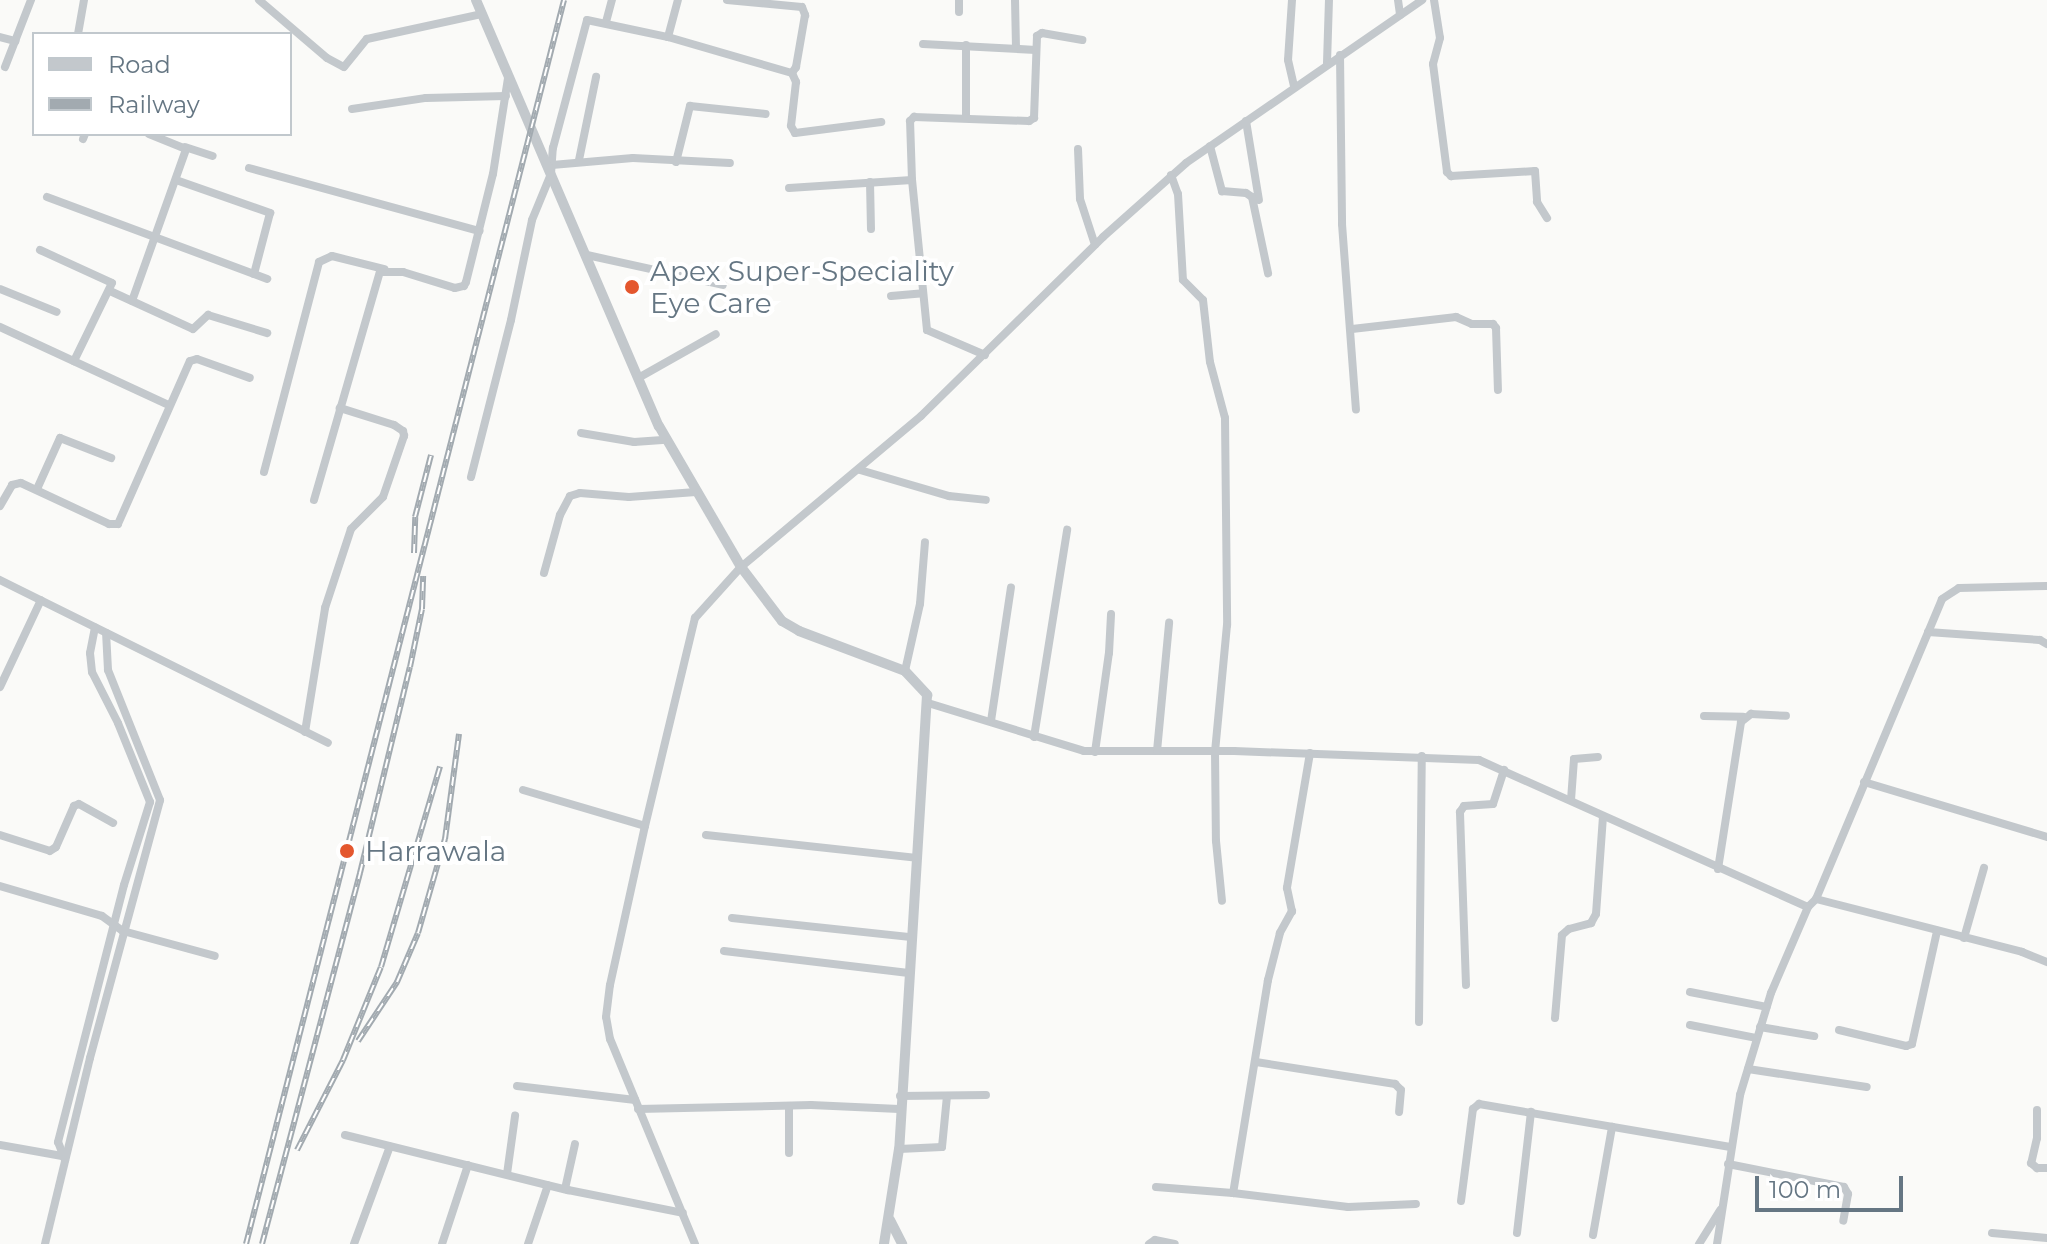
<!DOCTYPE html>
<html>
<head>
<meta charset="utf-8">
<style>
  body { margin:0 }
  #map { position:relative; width:2047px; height:1244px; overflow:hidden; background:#fafaf8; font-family:Montserrat,sans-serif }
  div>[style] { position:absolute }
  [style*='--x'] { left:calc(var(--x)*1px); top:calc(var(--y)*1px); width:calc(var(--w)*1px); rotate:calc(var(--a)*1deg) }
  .minor>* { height:8px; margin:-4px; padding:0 4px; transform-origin:4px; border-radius:4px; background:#c3c8cc }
  .tertiary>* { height:10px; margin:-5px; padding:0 5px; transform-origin:5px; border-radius:5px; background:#c3c8cc }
  .rail>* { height:6px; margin-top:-3px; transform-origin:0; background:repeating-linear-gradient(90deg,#fff 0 9px,#a2aab0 0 18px); box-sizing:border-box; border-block:2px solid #a2aab0 }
  .dots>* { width:22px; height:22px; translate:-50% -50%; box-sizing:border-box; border:4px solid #fff; border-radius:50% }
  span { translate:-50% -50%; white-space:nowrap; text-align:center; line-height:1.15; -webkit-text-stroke:8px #fff; paint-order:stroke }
  .poi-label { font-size:28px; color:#657683 }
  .left { translate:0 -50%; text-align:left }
  .legend { position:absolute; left:32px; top:32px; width:260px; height:104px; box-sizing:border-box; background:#fff; border:2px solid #c1c8cd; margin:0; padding:10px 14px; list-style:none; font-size:24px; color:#657683 }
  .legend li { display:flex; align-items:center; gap:16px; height:40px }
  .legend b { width:40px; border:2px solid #c1c8cd }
  .scale { position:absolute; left:1755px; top:1176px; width:148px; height:36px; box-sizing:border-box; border:4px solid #657683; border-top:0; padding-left:10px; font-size:24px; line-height:28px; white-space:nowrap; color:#657683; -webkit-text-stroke:6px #fff; paint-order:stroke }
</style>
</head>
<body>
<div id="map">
  <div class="minor">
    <i style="--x:259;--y:0;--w:89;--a:40.5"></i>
    <i style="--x:327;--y:58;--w:19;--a:28"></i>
    <i style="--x:344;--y:67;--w:36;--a:-51"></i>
    <i style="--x:367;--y:39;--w:118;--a:-12.3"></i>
    <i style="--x:727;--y:0;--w:75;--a:5.3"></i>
    <i style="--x:802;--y:7;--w:9;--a:69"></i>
    <i style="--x:805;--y:15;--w:53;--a:99.8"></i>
    <i style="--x:796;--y:67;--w:7;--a:124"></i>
    <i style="--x:1015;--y:0;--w:47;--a:88.8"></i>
    <i style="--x:1292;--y:0;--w:60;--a:93.8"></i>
    <i style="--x:1288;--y:60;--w:28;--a:77"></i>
    <i style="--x:1398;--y:0;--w:15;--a:82"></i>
    <i style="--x:1434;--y:0;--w:38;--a:81"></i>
    <i style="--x:1440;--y:38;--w:27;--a:105"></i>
    <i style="--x:1433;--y:64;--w:109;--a:82.6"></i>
    <i style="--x:1447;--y:172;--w:6;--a:45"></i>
    <i style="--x:1451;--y:176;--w:84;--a:-3.4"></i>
    <i style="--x:1535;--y:171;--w:31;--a:86"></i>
    <i style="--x:1537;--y:202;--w:19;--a:58"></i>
    <i style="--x:959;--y:12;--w:12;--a:-90"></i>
    <i style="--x:606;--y:22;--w:23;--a:-75"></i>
    <i style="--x:78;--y:34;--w:35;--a:-80"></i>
    <i style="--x:0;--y:37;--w:16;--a:15"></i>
    <i style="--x:668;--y:37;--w:38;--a:-75"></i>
    <i style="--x:923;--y:44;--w:113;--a:3"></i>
    <i style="--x:1340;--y:55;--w:169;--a:89.3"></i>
    <i style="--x:1342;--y:224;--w:186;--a:85.7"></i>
    <i style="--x:1327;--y:63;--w:63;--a:-88.2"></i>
    <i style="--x:5;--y:67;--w:72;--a:-68.8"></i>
    <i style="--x:352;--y:109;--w:75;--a:-8.5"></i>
    <i style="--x:426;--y:98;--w:80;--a:-1.4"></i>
    <i style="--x:966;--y:117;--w:72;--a:-90"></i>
    <i style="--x:1246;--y:121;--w:80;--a:80.7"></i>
    <i style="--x:83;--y:139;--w:5;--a:-68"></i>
    <i style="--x:1210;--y:146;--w:47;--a:75.1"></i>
    <i style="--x:1222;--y:191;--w:24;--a:5"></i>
    <i style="--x:1246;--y:193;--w:7;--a:34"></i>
    <i style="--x:1252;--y:197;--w:78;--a:78.1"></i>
    <i style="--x:185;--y:147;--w:29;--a:18"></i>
    <i style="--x:1078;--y:149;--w:50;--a:87.7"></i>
    <i style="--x:1080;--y:199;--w:48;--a:71.9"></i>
    <i style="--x:579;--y:160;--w:85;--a:-78.4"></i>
    <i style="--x:676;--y:162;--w:58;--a:-76"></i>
    <i style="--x:690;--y:106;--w:76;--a:6"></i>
    <i style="--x:552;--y:165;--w:81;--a:-4.9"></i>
    <i style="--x:633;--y:158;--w:97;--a:3"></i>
    <i style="--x:249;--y:168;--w:239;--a:15.3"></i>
    <i style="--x:1171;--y:175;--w:20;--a:70"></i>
    <i style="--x:1178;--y:194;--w:86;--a:86.7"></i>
    <i style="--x:1183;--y:280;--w:28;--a:45"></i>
    <i style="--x:1203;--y:300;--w:62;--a:83.6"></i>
    <i style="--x:1210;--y:362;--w:58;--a:75"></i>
    <i style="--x:1225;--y:418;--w:207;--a:89.4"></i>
    <i style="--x:1227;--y:625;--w:128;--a:95.4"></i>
    <i style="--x:1215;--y:752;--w:89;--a:89.4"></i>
    <i style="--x:1216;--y:841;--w:60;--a:84.3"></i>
    <i style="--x:176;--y:180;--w:100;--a:19.3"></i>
    <i style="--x:270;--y:213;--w:63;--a:104.7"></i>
    <i style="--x:870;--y:182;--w:47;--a:88.8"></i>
    <i style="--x:789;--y:188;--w:123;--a:-3.7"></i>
    <i style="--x:47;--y:197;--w:235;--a:20.4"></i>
    <i style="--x:40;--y:250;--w:79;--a:24.6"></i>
    <i style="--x:112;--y:283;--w:87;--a:116"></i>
    <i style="--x:587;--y:255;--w:139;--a:12.4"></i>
    <i style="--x:0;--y:289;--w:61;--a:22"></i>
    <i style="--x:110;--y:291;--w:91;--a:24.6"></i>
    <i style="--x:193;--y:329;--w:21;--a:-43"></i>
    <i style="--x:208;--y:315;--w:62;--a:17"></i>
    <i style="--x:891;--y:296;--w:32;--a:-5"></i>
    <i style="--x:132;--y:301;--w:161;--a:-70.4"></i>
    <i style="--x:186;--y:149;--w:40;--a:-158"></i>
    <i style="--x:0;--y:327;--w:186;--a:24.8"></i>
    <i style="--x:1352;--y:329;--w:105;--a:-6.6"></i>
    <i style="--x:1456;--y:317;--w:17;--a:24"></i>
    <i style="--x:1472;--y:324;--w:21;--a:0"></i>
    <i style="--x:1493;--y:324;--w:5;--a:53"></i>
    <i style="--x:1496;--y:328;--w:62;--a:88.2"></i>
    <i style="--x:985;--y:355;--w:63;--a:-156.7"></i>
    <i style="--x:927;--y:330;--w:151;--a:-95.7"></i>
    <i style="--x:912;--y:180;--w:59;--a:-91.9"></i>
    <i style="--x:910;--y:121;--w:6;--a:-45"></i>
    <i style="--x:914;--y:117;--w:115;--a:2"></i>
    <i style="--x:1029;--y:121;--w:6;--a:-31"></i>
    <i style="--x:1034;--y:118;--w:82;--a:-87.9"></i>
    <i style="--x:1037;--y:36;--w:6;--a:-31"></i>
    <i style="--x:1042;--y:33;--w:41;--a:9.9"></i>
    <i style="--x:640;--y:377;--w:87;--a:-29.5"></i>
    <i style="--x:581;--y:433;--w:54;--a:9.6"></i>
    <i style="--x:634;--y:442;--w:32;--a:-4"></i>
    <i style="--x:860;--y:470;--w:93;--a:16.3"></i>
    <i style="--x:949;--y:496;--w:37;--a:6"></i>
    <i style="--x:264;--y:472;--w:217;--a:-75.3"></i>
    <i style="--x:319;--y:262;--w:14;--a:-25"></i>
    <i style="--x:332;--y:256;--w:54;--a:14"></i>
    <i style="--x:471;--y:477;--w:162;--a:-75.7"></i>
    <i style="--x:511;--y:320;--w:102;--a:-78.1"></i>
    <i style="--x:532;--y:220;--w:50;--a:-67.6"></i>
    <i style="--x:551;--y:174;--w:26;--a:-86"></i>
    <i style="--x:553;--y:148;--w:132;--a:-75.1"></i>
    <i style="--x:587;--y:20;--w:83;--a:11.9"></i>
    <i style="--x:668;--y:37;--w:129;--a:16.2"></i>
    <i style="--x:792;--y:73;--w:10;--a:66"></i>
    <i style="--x:796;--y:82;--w:44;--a:96.5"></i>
    <i style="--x:791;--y:126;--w:8;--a:60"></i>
    <i style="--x:795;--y:133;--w:87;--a:-7.3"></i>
    <i style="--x:37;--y:489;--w:56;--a:-65.7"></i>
    <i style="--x:60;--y:438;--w:55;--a:21.4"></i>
    <i style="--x:314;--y:500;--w:237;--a:-73.9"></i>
    <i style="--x:380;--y:272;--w:23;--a:0"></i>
    <i style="--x:403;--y:272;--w:54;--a:17.1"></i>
    <i style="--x:455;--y:288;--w:9;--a:-13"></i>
    <i style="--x:464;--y:286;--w:4;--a:-63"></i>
    <i style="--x:466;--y:282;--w:111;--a:-76"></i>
    <i style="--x:493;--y:174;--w:97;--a:-81.1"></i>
    <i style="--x:0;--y:506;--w:24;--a:-60"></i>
    <i style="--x:12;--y:485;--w:9;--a:-13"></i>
    <i style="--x:21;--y:483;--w:97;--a:25"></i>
    <i style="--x:109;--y:524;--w:9;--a:0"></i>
    <i style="--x:118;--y:524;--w:178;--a:-66.2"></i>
    <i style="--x:190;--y:361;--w:7;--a:-16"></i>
    <i style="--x:197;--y:359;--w:56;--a:19.7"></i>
    <i style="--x:544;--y:573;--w:60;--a:-74.6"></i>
    <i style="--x:560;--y:515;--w:21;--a:-62"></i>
    <i style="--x:570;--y:496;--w:10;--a:-17"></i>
    <i style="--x:580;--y:493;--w:49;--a:4.7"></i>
    <i style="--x:629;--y:497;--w:67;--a:-4.3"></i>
    <i style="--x:0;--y:580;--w:366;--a:26.4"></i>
    <i style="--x:1928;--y:632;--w:112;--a:4.1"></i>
    <i style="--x:2040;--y:640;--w:8;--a:30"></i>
    <i style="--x:905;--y:671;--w:69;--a:-77.4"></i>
    <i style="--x:920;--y:604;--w:62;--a:-85.4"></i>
    <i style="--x:0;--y:687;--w:96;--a:-64.8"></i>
    <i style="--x:928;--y:703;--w:163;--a:17.1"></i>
    <i style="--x:1084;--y:751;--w:150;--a:0"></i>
    <i style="--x:1234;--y:751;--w:245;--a:2.1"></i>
    <i style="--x:1479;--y:760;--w:360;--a:24.1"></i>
    <i style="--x:1808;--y:907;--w:11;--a:-45"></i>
    <i style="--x:1816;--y:899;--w:325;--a:-67.2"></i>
    <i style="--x:1942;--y:599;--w:20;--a:-33"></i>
    <i style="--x:1959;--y:588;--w:88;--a:-1.3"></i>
    <i style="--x:1704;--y:716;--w:39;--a:1"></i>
    <i style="--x:991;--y:721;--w:135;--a:-81.5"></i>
    <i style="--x:305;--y:732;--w:126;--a:-80.8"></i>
    <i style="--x:325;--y:608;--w:83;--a:-71.8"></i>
    <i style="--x:351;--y:529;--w:45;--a:-45"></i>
    <i style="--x:383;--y:497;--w:65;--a:-71"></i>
    <i style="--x:404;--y:436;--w:5;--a:-101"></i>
    <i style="--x:403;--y:431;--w:11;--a:-146"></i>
    <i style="--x:394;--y:425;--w:57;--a:-162.5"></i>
    <i style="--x:1034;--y:737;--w:210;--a:-80.9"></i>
    <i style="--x:1157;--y:751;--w:129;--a:-84.6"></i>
    <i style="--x:1095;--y:752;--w:100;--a:-82"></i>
    <i style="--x:1109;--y:653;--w:39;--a:-87"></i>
    <i style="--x:1310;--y:753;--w:137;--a:99.7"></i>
    <i style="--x:1287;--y:888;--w:24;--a:78"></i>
    <i style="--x:1292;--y:911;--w:25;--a:119"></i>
    <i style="--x:1280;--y:933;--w:49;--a:104.3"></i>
    <i style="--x:1268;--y:980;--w:216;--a:99.3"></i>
    <i style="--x:1233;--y:1193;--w:116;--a:6.9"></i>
    <i style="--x:1348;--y:1207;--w:68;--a:-2.5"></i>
    <i style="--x:1864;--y:782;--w:191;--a:16.7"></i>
    <i style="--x:523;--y:790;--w:127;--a:16.4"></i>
    <i style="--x:1571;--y:800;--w:41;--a:-85.8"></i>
    <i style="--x:1574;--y:759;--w:24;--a:-5"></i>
    <i style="--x:0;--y:835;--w:52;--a:17.7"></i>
    <i style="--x:50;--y:851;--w:7;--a:-34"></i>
    <i style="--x:56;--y:847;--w:45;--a:-66.3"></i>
    <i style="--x:74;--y:806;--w:5;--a:-22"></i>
    <i style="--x:79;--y:804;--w:39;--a:29"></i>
    <i style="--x:706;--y:835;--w:212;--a:6.2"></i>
    <i style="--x:1718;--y:869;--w:149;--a:-81.1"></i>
    <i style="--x:1741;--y:722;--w:13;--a:-39"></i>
    <i style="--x:1751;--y:714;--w:35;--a:3"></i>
    <i style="--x:0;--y:886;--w:106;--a:16.4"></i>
    <i style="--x:102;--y:916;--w:26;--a:36"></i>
    <i style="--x:123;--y:931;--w:95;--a:15.2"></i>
    <i style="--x:1816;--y:899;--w:213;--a:14.4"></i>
    <i style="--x:2022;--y:952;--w:27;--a:22"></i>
    <i style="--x:732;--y:918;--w:180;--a:6.1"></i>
    <i style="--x:1964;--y:938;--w:73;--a:-74.1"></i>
    <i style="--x:724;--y:951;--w:186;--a:6.8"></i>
    <i style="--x:1466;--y:985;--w:173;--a:-92"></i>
    <i style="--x:1460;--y:812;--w:7;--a:-56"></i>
    <i style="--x:1464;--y:806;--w:29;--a:-4"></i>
    <i style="--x:1493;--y:804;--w:36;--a:-72"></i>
    <i style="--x:1690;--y:992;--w:78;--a:11"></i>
    <i style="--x:1555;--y:1018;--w:83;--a:-85.2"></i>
    <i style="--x:1562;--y:935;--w:9;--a:-41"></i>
    <i style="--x:1569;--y:929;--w:23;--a:-15"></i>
    <i style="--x:1591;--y:923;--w:10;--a:-61"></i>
    <i style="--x:1596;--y:914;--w:98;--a:-85.9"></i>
    <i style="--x:1419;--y:1022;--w:266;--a:-89.4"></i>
    <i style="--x:1690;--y:1025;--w:67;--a:11.1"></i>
    <i style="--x:1760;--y:1027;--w:55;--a:9.5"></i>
    <i style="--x:1839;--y:1030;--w:69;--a:13.4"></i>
    <i style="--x:1906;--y:1046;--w:6;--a:-18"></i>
    <i style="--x:1912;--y:1044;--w:116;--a:-77.5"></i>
    <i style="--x:1256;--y:1062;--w:141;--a:9"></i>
    <i style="--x:1395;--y:1084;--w:8;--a:45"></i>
    <i style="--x:1401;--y:1090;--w:22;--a:95"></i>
    <i style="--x:1748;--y:1069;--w:120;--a:8.6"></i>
    <i style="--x:517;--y:1086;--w:119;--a:6.8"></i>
    <i style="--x:900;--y:1096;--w:86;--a:-0.7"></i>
    <i style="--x:638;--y:1109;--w:173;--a:-1.3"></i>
    <i style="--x:811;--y:1105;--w:88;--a:2.6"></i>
    <i style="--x:2037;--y:1110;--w:28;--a:90"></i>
    <i style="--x:2037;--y:1138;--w:26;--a:103"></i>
    <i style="--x:2031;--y:1163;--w:8;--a:40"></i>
    <i style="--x:2037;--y:1168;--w:10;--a:0"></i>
    <i style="--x:345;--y:1135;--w:230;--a:13.9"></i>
    <i style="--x:568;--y:1190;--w:117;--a:11.3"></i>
    <i style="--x:0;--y:1145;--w:63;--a:10.1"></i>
    <i style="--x:899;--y:1149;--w:43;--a:-2.7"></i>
    <i style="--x:942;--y:1147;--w:51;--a:-84.4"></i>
    <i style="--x:789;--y:1153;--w:47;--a:-90"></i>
    <i style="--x:65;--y:1160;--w:19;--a:-111"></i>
    <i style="--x:58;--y:1142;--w:265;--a:-75.6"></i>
    <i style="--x:124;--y:885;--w:87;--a:-72.6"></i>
    <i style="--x:150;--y:802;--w:85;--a:-112.1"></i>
    <i style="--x:118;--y:723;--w:57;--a:-117"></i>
    <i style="--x:92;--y:672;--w:19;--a:-96"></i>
    <i style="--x:90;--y:653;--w:26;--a:-79"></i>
    <i style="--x:1728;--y:1164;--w:118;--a:11.2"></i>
    <i style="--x:1844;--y:1187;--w:8;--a:60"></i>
    <i style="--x:1848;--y:1194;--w:27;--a:100"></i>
    <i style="--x:507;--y:1174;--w:59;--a:-82.1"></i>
    <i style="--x:1156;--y:1187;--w:77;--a:4.5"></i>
    <i style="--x:565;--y:1189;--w:46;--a:-77.5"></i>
    <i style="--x:1461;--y:1201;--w:93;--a:-82.6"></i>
    <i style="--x:1473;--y:1109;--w:8;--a:-40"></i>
    <i style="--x:1479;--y:1104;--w:255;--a:9.7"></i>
    <i style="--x:1517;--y:1233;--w:122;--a:-83.4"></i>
    <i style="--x:1992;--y:1233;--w:55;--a:5.2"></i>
    <i style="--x:1593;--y:1235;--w:110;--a:-80"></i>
    <i style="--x:45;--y:1244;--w:191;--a:-76.4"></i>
    <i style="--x:90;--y:1058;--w:267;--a:-74.8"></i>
    <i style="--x:160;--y:800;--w:140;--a:-111.8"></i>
    <i style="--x:108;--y:670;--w:37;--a:-93"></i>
    <i style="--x:354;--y:1244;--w:104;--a:-69.8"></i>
    <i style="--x:442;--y:1244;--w:83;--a:-71.8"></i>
    <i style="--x:528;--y:1244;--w:62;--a:-71.3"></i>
    <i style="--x:695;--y:1244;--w:222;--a:-112.5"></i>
    <i style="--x:610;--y:1039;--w:22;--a:-100"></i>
    <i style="--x:606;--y:1017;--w:32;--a:-83"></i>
    <i style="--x:610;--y:985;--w:163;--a:-77.6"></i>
    <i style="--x:645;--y:826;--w:214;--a:-76.5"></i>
    <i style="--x:695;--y:618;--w:69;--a:-48"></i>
    <i style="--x:741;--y:567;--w:235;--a:-40"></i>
    <i style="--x:921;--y:416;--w:255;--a:-44.5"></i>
    <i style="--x:1103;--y:237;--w:111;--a:-41.7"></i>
    <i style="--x:1186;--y:163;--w:287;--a:-34.6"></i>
    <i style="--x:1149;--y:1244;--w:7;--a:-34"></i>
    <i style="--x:1155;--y:1240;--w:20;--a:11"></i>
    <i style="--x:1699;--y:1244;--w:40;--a:-58"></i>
    <i style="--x:1717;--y:1244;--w:151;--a:-81.2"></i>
    <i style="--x:1740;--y:1095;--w:107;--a:-73.1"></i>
    <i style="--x:1771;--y:993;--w:94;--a:-66.7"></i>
  </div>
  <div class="tertiary">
    <i style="--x:476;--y:0;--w:464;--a:66.8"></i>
    <i style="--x:659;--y:426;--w:163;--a:59.8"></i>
    <i style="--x:741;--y:567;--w:68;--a:52.8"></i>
    <i style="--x:782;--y:621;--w:20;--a:30"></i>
    <i style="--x:799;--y:631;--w:113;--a:20.7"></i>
    <i style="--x:905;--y:671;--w:33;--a:47"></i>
    <i style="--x:927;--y:695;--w:455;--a:93.5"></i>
    <i style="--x:899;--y:1149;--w:96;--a:99"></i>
    <i style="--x:890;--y:1220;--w:27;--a:63"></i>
  </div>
  <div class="rail">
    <i style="--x:414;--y:553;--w:36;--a:-88"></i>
    <i style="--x:415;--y:517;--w:64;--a:-75.5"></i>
    <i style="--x:358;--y:1041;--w:71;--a:-56.5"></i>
    <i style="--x:397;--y:982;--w:53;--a:-66.8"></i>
    <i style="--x:418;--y:933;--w:98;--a:-74"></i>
    <i style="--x:445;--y:839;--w:106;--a:-82.4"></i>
    <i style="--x:297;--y:1150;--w:101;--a:-62.9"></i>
    <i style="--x:343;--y:1060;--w:100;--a:-67.8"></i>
    <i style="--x:381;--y:967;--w:209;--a:-73.6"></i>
    <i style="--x:246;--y:1244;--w:1284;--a:-75.66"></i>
    <i style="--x:262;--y:1244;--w:384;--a:-75.2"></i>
    <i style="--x:360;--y:873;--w:212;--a:-76.4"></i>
    <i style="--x:410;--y:667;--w:59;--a:-78.3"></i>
    <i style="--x:422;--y:609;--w:33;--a:-88"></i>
  </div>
  <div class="dots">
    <i style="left:632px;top:287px;background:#e4572e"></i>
    <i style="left:347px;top:851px;background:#e4572e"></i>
  </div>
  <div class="poi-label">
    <span class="left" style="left:650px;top:287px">Apex Super-Speciality<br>Eye Care</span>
    <span class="left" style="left:365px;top:851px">Harrawala</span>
  </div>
  <ul class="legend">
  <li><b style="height:10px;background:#c3c8cc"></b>Road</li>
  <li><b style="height:10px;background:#a2aab0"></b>Railway</li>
  </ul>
  <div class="scale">100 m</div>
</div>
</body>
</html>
